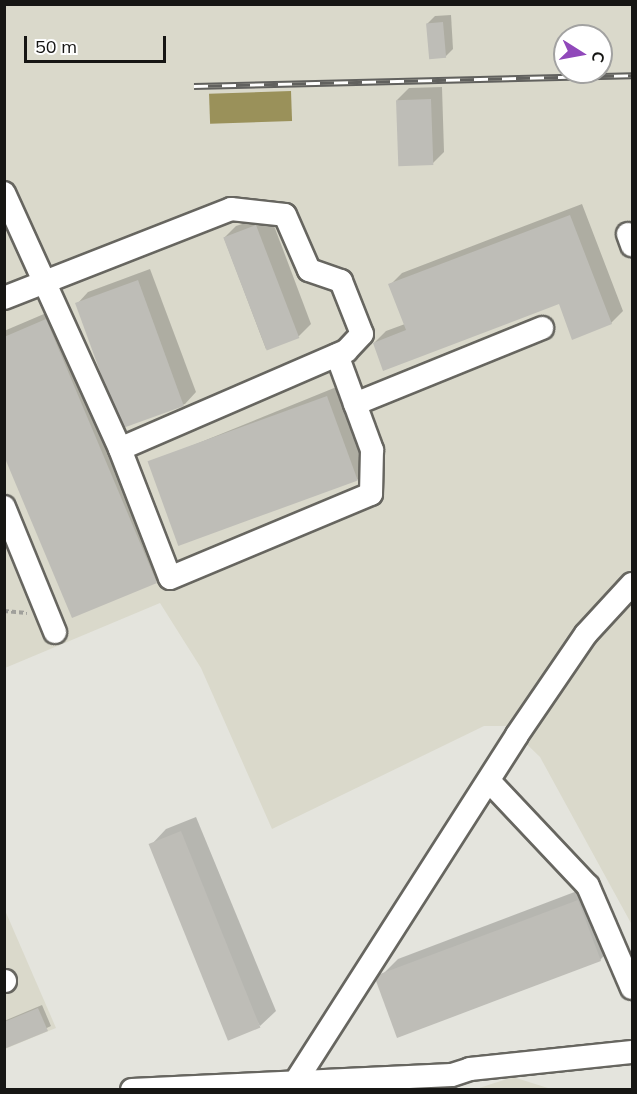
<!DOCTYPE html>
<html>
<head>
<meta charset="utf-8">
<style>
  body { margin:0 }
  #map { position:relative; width:637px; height:1094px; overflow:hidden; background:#e4e4dd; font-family:Mulish,sans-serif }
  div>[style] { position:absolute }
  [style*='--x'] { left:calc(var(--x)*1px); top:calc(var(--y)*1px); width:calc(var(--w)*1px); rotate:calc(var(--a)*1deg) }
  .built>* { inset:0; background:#dad9cb }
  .water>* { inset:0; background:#9a915a; transform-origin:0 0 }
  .shadow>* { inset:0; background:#0003 }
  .building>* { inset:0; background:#bebdb7; transform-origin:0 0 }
  .path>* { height:4px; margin-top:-2px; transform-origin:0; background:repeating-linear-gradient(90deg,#a0a09b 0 4.5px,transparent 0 7.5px) }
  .roads { filter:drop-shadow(2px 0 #676660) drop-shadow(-2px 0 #676660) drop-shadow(0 2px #676660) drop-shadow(0 -2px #676660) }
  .minor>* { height:22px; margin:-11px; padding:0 11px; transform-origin:11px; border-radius:11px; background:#fff }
  .rail>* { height:7px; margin-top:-3.5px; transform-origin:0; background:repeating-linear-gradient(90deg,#fff 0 14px,#61615e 0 28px); box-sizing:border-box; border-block:2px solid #61615e }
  span { translate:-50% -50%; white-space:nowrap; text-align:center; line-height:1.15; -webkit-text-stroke:6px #fff; paint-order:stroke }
  .frame { position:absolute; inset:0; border:6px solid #161614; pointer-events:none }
  .north { position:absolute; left:553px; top:24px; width:60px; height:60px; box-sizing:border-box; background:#fff; border:2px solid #a2a2a1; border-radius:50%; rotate:101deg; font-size:16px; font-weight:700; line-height:24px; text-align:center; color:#161614 }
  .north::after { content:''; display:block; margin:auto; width:21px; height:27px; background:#9048ba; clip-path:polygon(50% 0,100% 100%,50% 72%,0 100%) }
  .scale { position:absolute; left:24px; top:36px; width:142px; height:27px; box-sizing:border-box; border:3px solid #161614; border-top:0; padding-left:8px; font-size:18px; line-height:21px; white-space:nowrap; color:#161614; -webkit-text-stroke:4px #fff; paint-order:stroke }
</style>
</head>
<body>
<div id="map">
  <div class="built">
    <i style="clip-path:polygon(evenodd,5px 5px,632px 5px,632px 925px,540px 757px,508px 726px,484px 726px,272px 829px,201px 668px,160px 603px,5px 668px,5px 5px,565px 36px,601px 36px,601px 72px,565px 72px,565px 36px)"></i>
    <i style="clip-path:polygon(4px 908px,56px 1028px,5px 1049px,4px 1049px)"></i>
    <i style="clip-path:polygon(513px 1077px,551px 1089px,476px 1089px)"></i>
  </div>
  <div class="water">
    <i style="left:291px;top:91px;width:30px;height:82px;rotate:88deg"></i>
  </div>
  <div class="shadow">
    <i style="clip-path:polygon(451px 15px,453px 49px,445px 57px,427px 24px,435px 16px)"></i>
    <i style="clip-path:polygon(442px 87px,444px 152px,432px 164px,397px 100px,409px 88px)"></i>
    <i style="clip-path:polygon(582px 204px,623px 311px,611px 323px,560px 302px,374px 343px,386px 331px,405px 324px,390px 285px,402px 273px)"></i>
    <i style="clip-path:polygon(270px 215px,311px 324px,299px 336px,266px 349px,224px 238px,236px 226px)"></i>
    <i style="clip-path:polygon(150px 269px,196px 392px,185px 404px,126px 426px,77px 304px,88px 292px)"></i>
    <i style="clip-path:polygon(58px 308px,168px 570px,156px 582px,4px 452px,4px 331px)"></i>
    <i style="clip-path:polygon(339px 386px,369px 468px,357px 480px,152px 469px,164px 457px)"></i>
    <i style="clip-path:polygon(196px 817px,276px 1011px,260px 1026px,151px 845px,166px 829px)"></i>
    <i style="clip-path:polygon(593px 885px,615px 944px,600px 960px,382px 975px,398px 959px)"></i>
    <i style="clip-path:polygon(42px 1005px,51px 1026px,4px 1048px,4px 1021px)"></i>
  </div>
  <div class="building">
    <i style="left:443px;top:22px;width:36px;height:17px;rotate:85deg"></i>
    <i style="left:431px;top:99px;width:66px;height:35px;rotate:88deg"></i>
    <i style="clip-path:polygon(570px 215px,612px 324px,572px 340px,559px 304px,383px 371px,373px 343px,406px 330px,388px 284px)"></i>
    <i style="left:256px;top:225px;width:121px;height:35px;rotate:69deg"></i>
    <i style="left:138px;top:280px;width:134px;height:67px;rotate:70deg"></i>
    <i style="clip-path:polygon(46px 319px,157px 583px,72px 618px,4px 456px,4px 337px)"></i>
    <i style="left:327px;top:396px;width:90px;height:191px;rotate:70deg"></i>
    <i style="left:181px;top:831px;width:212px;height:35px;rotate:68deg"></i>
    <i style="clip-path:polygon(578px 900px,601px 961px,397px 1038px,376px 981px,380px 974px)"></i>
    <i style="clip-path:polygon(38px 1008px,48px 1031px,4px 1049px,4px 1022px)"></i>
  </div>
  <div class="path">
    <i style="--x:4;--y:611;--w:23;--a:5"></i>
  </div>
  <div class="roads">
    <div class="minor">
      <i style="--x:4;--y:193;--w:281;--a:65.6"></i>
      <i style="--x:120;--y:449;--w:138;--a:68.8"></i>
      <i style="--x:170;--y:578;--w:218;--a:-22.7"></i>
      <i style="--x:371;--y:494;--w:44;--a:-88.7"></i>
      <i style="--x:372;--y:450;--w:101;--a:-110.2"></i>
      <i style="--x:628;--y:234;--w:12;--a:70"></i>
      <i style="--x:4;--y:298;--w:244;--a:-21.4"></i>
      <i style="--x:231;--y:209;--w:54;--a:6.3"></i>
      <i style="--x:285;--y:215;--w:60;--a:66.4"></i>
      <i style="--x:309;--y:270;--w:34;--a:19"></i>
      <i style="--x:341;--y:281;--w:57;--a:68.4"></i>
      <i style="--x:362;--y:334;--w:23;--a:133"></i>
      <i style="--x:346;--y:351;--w:246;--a:156.6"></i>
      <i style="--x:355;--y:404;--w:202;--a:-22.1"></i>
      <i style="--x:4;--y:507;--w:135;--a:67.8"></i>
      <i style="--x:489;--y:781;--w:144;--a:46.7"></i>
      <i style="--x:588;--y:886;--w:111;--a:66.7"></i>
      <i style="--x:4;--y:981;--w:1;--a:0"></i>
      <i style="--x:294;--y:1084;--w:414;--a:-57.4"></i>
      <i style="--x:517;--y:735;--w:122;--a:-55.7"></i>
      <i style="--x:586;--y:634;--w:68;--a:-47.4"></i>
      <i style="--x:132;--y:1090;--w:320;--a:-2.7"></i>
      <i style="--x:452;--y:1075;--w:19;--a:-18"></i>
      <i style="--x:470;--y:1069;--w:163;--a:-6"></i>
    </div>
  </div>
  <div class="rail">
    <i style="--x:194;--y:86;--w:438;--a:-1.4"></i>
  </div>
  <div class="frame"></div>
  <div class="north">С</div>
  <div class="scale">50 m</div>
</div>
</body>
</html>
